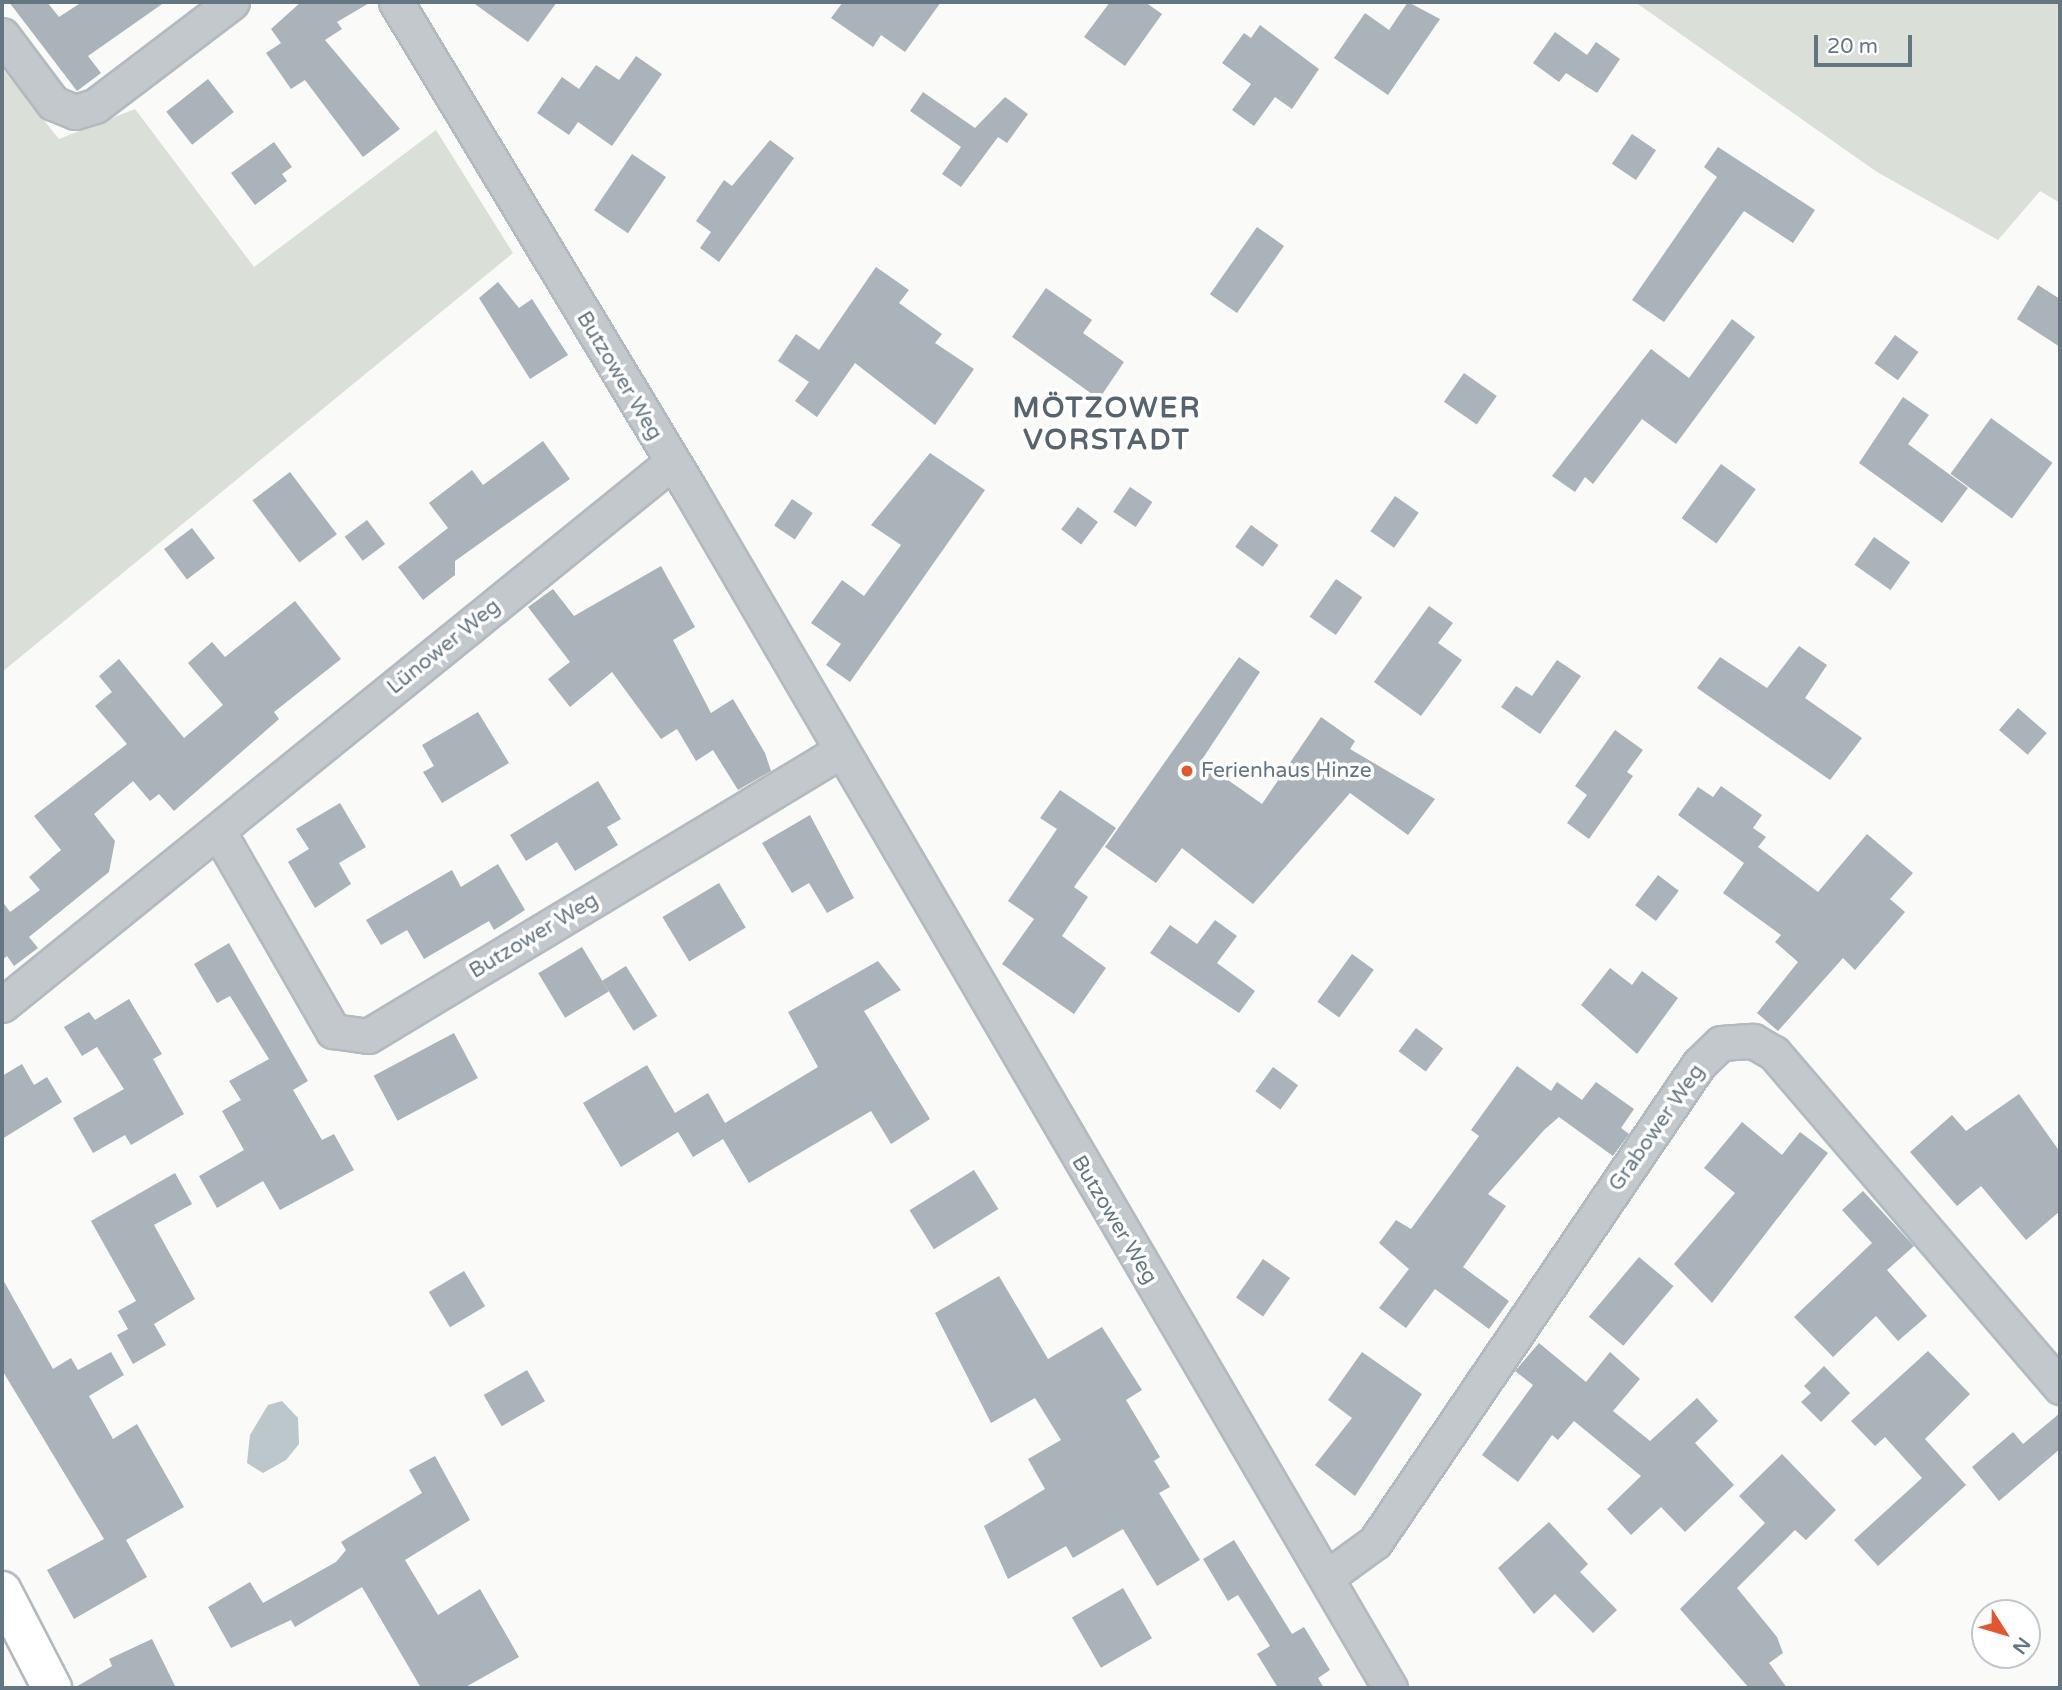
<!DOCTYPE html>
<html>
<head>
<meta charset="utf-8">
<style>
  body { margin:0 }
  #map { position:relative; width:2062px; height:1690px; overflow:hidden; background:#fafaf8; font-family:"Varela Round",sans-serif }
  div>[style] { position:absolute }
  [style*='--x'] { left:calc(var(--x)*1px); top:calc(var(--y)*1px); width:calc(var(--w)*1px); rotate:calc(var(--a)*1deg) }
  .green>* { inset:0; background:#dadfd7 }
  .water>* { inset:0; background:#bbc7cb }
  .building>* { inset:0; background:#aab3b9; transform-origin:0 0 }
  .roads { filter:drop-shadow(2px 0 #b3babf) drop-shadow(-2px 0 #b3babf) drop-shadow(0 2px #b3babf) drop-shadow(0 -2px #b3babf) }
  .minor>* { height:33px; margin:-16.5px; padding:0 16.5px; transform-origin:16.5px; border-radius:16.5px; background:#c3c8cc }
  .secondary>* { height:38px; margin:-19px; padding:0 19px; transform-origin:19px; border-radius:19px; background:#fff }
  .dots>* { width:19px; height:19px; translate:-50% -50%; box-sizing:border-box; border:4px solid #fff; border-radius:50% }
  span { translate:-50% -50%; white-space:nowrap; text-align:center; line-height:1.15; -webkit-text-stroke:7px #fff; paint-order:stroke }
  .street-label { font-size:21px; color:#657683 }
  .poi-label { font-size:21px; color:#657683 }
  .left { translate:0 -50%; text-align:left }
  .district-label { font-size:28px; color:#57646e; font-weight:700; letter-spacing:2px }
  .frame { position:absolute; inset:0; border:4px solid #657683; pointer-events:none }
  .north { position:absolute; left:1971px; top:1599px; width:70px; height:70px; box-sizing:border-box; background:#fff; border:2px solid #c1c8cd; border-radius:50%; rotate:127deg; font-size:19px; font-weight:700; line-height:28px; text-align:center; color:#657683 }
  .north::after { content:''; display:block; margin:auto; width:24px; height:32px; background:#e4572e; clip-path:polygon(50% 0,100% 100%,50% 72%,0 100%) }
  .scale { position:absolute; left:1814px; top:35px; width:98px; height:32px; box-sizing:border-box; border:4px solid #657683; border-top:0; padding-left:9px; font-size:21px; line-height:24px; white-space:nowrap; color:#657683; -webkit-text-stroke:5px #fff; paint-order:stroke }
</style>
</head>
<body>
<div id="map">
  <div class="green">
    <i style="clip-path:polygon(1635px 2px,2060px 2px,2060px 203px,2040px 191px,1998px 240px,1877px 172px)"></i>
    <i style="clip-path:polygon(2px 68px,59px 139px,135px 109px,254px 267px,436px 130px,513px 253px,2px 672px)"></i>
  </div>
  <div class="water">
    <i style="clip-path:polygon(282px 1401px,298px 1418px,299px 1444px,286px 1460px,263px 1473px,247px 1463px,250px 1435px,268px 1405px)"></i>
  </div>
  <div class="building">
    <i style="clip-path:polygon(9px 2px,47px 2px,59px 17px,82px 2px,165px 2px,88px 56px,101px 73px,77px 91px)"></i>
    <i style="clip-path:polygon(301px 2px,371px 2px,337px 22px,342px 29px,325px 40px,400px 129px,363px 157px,305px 80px,291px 89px,266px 53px,281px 43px,271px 29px)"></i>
    <i style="clip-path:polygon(472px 2px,557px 2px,528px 42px)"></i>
    <i style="clip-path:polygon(843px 2px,941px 2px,905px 52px,881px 35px,873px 47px,831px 18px)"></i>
    <i style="clip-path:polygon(1110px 2px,1145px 2px,1162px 14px,1125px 66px,1084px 37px)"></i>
    <i style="clip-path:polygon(1408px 2px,1440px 19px,1388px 95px,1334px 58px,1365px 13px,1389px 30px)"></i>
    <i style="clip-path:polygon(1260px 25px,1319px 69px,1292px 109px,1275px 97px,1254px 126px,1232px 110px,1251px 84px,1222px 63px,1244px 33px,1251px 38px)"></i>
    <i style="clip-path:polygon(1555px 32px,1587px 55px,1596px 42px,1620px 59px,1597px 93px,1566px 73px,1559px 82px,1533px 63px)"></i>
    <i style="clip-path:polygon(636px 56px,662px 74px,612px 146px,578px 122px,569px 135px,537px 113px,562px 77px,579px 89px,596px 65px,619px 80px)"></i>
    <i style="left:208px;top:79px;width:42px;height:53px;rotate:52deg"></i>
    <i style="clip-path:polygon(923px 92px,975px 128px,1005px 97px,1028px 114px,1007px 143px,998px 137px,961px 187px,942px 174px,961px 147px,910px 111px)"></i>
    <i style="left:1632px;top:134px;width:29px;height:36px;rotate:34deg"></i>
    <i style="clip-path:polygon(770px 140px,794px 158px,719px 262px,700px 248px,711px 232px,696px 221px,724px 180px,732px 186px)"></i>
    <i style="clip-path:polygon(274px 142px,292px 167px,282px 174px,287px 181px,255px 205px,231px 173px)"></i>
    <i style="clip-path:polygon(1718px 147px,1815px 210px,1793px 243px,1744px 211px,1664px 322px,1632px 300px,1717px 177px,1704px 167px)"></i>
    <i style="left:632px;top:154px;width:41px;height:68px;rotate:34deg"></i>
    <i style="left:1257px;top:227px;width:33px;height:82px;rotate:35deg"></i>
    <i style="clip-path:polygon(876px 267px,909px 290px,899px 303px,942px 334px,935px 343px,974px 369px,935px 425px,855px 363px,817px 417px,795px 401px,809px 382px,778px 361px,796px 334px,819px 350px)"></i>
    <i style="clip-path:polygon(498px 282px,519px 308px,532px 299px,568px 355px,530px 379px,479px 298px)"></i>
    <i style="clip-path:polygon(2038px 285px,2060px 299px,2060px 347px,2017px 319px)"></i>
    <i style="clip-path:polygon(1046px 288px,1092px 320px,1083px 333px,1124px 362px,1099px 399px,1012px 337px)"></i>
    <i style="clip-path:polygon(1732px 319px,1755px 337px,1676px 444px,1642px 419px,1593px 484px,1585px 477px,1575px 492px,1552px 476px,1651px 349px,1689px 378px)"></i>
    <i style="left:1895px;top:335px;width:29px;height:35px;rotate:36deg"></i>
    <i style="left:1464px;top:373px;width:40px;height:35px;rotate:35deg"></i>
    <i style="clip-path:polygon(1903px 397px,1929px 415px,1908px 444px,1968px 488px,1942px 523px,1859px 463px)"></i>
    <i style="left:1991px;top:418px;width:76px;height:69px;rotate:36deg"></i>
    <i style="clip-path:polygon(543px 441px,570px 479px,455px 561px,455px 575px,423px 600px,398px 567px,448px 528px,429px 503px,472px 470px,483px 485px)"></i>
    <i style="clip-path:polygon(930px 453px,985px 490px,850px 682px,826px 665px,841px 644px,811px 623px,842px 580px,864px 596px,901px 545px,871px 525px)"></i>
    <i style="left:1721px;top:464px;width:43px;height:67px;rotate:36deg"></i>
    <i style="left:290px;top:472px;width:78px;height:47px;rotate:53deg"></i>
    <i style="left:1130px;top:487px;width:27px;height:30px;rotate:34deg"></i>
    <i style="left:1395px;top:496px;width:29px;height:43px;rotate:35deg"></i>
    <i style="left:792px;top:499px;width:25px;height:32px;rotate:34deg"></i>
    <i style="left:1078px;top:507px;width:25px;height:28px;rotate:37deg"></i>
    <i style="left:367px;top:520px;width:30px;height:28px;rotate:53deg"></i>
    <i style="left:1251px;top:525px;width:34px;height:27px;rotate:36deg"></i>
    <i style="left:192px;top:528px;width:38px;height:35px;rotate:53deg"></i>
    <i style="left:1874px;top:537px;width:44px;height:34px;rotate:35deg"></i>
    <i style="clip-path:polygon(661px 566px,695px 627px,673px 640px,711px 713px,733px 699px,765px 753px,771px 771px,738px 790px,713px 750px,696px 761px,677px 729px,661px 739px,612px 672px,570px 707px,548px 679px,570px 662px,528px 607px,553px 589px,574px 616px)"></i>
    <i style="left:1336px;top:579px;width:32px;height:46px;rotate:35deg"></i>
    <i style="clip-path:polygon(295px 601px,341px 659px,274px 712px,279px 719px,174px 811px,159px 794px,150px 801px,133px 781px,94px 814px,115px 841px,109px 872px,29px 937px,38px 948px,14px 966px,7px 956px,2px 960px,2px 901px,10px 912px,40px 890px,29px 877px,61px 850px,34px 816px,127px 744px,95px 706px,112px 692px,99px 676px,119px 659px,184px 738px,223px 705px,188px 663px,212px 642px,225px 657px)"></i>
    <i style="clip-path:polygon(1429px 606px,1453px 623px,1438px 643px,1462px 660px,1421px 716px,1374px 682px)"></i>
    <i style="clip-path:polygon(1799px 646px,1827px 665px,1805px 698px,1862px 738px,1830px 780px,1697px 688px,1720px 657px,1767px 688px)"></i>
    <i style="clip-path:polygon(1239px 657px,1260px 672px,1201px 761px,1262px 804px,1321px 717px,1355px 741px,1350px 749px,1435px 799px,1408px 835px,1350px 793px,1253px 904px,1182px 848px,1156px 883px,1105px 847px)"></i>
    <i style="clip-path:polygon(1557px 660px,1581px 676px,1540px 734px,1501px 707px,1516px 686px,1532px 696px)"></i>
    <i style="left:2018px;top:708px;width:38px;height:29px;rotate:41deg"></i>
    <i style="clip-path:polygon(478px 712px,509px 763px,442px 803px,423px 772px,434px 766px,422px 745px)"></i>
    <i style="clip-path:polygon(1615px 730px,1643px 750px,1627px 772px,1633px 776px,1589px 839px,1567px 823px,1587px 795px,1575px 786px)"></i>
    <i style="clip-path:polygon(598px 781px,621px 819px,607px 827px,618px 845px,575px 871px,557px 842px,526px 861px,510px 835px)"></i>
    <i style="clip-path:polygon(1721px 786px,1762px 815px,1753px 828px,1766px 837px,1758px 847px,1818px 892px,1867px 834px,1913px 873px,1890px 899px,1905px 912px,1855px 970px,1843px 958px,1778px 1031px,1757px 1013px,1798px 962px,1775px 942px,1781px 935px,1723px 893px,1744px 863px,1678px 815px,1698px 787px,1713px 797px)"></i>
    <i style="clip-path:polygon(1060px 790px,1116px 828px,1074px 887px,1088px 897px,1062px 936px,1106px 968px,1074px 1014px,1002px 964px,1034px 919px,1008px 901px,1057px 829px,1040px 818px)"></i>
    <i style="clip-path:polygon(340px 803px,366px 847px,339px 863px,351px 884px,315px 908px,288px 862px,309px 849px,296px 829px)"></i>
    <i style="clip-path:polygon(810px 815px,854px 898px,827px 913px,809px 883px,792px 893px,762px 843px)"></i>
    <i style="clip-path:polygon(498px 864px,525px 910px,494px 930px,489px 921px,424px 959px,407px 930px,381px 945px,366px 920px,452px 870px,461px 887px)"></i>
    <i style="left:1658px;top:875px;width:26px;height:38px;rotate:37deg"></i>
    <i style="left:719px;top:883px;width:52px;height:66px;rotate:59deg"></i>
    <i style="clip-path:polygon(1215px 920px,1237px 936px,1217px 963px,1255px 991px,1239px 1013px,1150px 953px,1170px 925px,1197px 944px)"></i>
    <i style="clip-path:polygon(229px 943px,308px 1081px,293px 1090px,322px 1140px,334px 1134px,354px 1170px,280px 1210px,263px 1181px,217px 1208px,199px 1176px,244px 1150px,222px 1111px,241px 1100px,229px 1081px,269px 1059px,230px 996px,217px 1003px,194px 964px)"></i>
    <i style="left:582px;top:947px;width:52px;height:51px;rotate:59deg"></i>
    <i style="left:1352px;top:954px;width:27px;height:59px;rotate:36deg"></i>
    <i style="clip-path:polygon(878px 961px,901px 990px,864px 1011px,930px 1119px,891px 1144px,871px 1111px,749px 1183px,723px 1139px,693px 1157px,678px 1132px,621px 1167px,583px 1103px,647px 1065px,675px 1113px,708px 1093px,725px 1123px,818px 1067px,788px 1012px)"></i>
    <i style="left:626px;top:966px;width:59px;height:28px;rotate:58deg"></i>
    <i style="clip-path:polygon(1610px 968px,1632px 985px,1642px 971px,1678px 998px,1637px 1054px,1581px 1005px)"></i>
    <i style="clip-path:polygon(129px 999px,162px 1054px,153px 1059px,184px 1114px,131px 1145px,125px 1135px,93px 1153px,73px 1118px,124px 1089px,97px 1047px,82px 1056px,64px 1027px,89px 1012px,95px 1020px)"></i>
    <i style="left:1416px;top:1028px;width:34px;height:29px;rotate:37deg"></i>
    <i style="left:454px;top:1033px;width:51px;height:91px;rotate:62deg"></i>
    <i style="clip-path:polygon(22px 1064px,34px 1085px,47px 1077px,62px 1102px,2px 1139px,2px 1076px)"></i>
    <i style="clip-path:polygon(1517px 1066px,1551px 1091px,1557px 1082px,1582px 1100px,1596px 1082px,1634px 1109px,1621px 1128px,1629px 1134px,1613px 1156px,1559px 1117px,1544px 1130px,1488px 1194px,1506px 1206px,1463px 1267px,1509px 1301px,1489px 1329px,1435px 1289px,1406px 1328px,1379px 1308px,1409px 1269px,1379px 1243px,1396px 1220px,1411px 1229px,1479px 1136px,1471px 1130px)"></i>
    <i style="left:1273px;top:1067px;width:31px;height:30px;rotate:36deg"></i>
    <i style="clip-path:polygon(2019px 1094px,2060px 1152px,2060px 1211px,2026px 1240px,1981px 1186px,1957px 1206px,1910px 1152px,1952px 1115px,1966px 1131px)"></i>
    <i style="clip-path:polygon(1742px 1122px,1782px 1155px,1800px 1132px,1828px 1153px,1712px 1303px,1674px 1264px,1735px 1193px,1704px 1168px)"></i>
    <i style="left:974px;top:1170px;width:46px;height:76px;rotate:58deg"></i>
    <i style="clip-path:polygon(175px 1173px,192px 1204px,154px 1225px,195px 1299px,154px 1324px,166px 1345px,133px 1364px,117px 1335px,128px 1329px,118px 1311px,136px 1301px,91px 1221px)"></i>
    <i style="clip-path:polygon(1863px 1191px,1914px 1246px,1887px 1270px,1927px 1316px,1898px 1341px,1876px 1316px,1833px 1357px,1794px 1317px,1872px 1243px,1842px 1210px)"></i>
    <i style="left:1639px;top:1257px;width:45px;height:78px;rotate:40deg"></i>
    <i style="left:1263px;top:1259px;width:33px;height:47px;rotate:35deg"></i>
    <i style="left:464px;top:1271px;width:41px;height:41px;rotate:59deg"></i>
    <i style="clip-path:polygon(999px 1276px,1048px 1359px,1102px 1327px,1142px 1390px,1126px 1400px,1160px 1457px,1154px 1461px,1170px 1487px,1159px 1493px,1200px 1560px,1157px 1586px,1123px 1529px,1073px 1558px,1066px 1546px,1008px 1579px,984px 1526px,1045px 1489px,1028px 1459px,1061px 1440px,1035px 1398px,991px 1423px,935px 1313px)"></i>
    <i style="clip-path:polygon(2px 1278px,53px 1369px,71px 1358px,78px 1370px,111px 1352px,124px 1375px,89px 1396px,113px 1439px,137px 1424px,184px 1507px,126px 1540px,147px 1577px,74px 1619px,47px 1570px,104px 1539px,2px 1370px)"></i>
    <i style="clip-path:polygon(1539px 1343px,1586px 1382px,1610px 1352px,1640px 1379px,1613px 1411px,1650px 1441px,1697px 1398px,1718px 1421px,1695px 1443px,1734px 1485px,1685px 1532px,1661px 1507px,1631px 1535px,1607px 1509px,1641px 1476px,1574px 1421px,1558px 1440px,1552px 1435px,1518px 1482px,1482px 1455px,1533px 1385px,1515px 1371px)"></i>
    <i style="clip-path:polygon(1928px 1351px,1970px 1394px,1925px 1439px,1966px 1485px,1878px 1566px,1854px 1540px,1922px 1478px,1885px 1437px,1875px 1446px,1851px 1421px)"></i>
    <i style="clip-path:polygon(1362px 1352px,1422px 1394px,1355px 1496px,1315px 1465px,1352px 1418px,1328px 1400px)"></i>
    <i style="clip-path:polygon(1824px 1366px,1850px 1393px,1821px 1422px,1801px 1402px,1811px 1393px,1804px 1386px)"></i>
    <i style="left:527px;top:1370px;width:36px;height:50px;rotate:60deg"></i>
    <i style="clip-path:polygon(2060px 1413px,2060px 1449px,1999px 1501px,1972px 1467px,2013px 1432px,2023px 1444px)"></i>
    <i style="clip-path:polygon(1782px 1454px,1836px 1510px,1806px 1540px,1795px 1530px,1737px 1588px,1777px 1637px,1783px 1653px,1769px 1663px,1787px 1688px,1749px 1688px,1680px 1609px,1765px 1523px,1739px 1496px)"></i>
    <i style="clip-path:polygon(435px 1456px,470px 1520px,405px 1560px,438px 1615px,480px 1589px,519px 1657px,464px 1688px,421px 1688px,362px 1587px,295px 1627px,291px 1620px,231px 1648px,208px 1607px,250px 1582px,263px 1603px,336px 1562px,346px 1550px,341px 1542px,422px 1493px,409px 1470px)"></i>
    <i style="clip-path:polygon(1549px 1522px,1588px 1564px,1580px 1572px,1617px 1610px,1593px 1633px,1555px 1594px,1534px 1614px,1498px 1568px)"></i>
    <i style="clip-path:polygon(1234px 1540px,1292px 1634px,1304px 1627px,1330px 1670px,1318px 1678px,1324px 1688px,1278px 1688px,1257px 1654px,1270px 1646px,1238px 1595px,1228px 1601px,1203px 1559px)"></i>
    <i style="left:1123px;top:1588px;width:58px;height:59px;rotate:60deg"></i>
    <i style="clip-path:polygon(152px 1639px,176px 1688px,74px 1688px,112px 1666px,109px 1659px)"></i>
  </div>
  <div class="roads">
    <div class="minor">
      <i style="--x:396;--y:2;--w:570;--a:58.93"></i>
      <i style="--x:690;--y:490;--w:1388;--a:59.7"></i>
      <i style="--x:2;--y:35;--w:85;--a:53.1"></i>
      <i style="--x:53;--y:103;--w:24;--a:22"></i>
      <i style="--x:75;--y:112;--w:21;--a:-17"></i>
      <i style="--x:95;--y:106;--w:172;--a:-37.2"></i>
      <i style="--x:218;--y:831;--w:231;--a:60.1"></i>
      <i style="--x:333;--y:1031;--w:35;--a:8"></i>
      <i style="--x:368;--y:1036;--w:550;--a:-31.09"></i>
      <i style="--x:2;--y:1005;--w:861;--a:-39.01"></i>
      <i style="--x:1327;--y:1577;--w:59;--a:-36.1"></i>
      <i style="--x:1375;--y:1542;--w:577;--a:-55.87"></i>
      <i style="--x:1699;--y:1064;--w:30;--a:-44"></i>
      <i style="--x:1721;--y:1043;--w:32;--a:-4"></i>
      <i style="--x:1753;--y:1041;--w:24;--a:30"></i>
      <i style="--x:1774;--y:1053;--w:440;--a:49.4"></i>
    </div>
    <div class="secondary">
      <i style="--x:2;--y:1591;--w:109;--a:62.7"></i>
    </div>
  </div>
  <div class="dots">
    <i style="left:1187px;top:771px;background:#e4572e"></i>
  </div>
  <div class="street-label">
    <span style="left:619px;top:376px;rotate:59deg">Butzower Weg</span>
    <span style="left:444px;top:647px;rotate:-39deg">Lünower Weg</span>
    <span style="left:534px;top:936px;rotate:-31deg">Butzower Weg</span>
    <span style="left:1657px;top:1128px;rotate:-55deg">Grabower Weg</span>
    <span style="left:1114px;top:1220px;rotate:59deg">Butzower Weg</span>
  </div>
  <div class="poi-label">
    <span class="left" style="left:1201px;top:771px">Ferienhaus Hinze</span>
  </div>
  <div class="district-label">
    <span style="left:1107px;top:424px">MÖTZOWER<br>VORSTADT</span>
  </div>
  <div class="frame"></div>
  <div class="north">N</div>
  <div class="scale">20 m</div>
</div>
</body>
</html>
